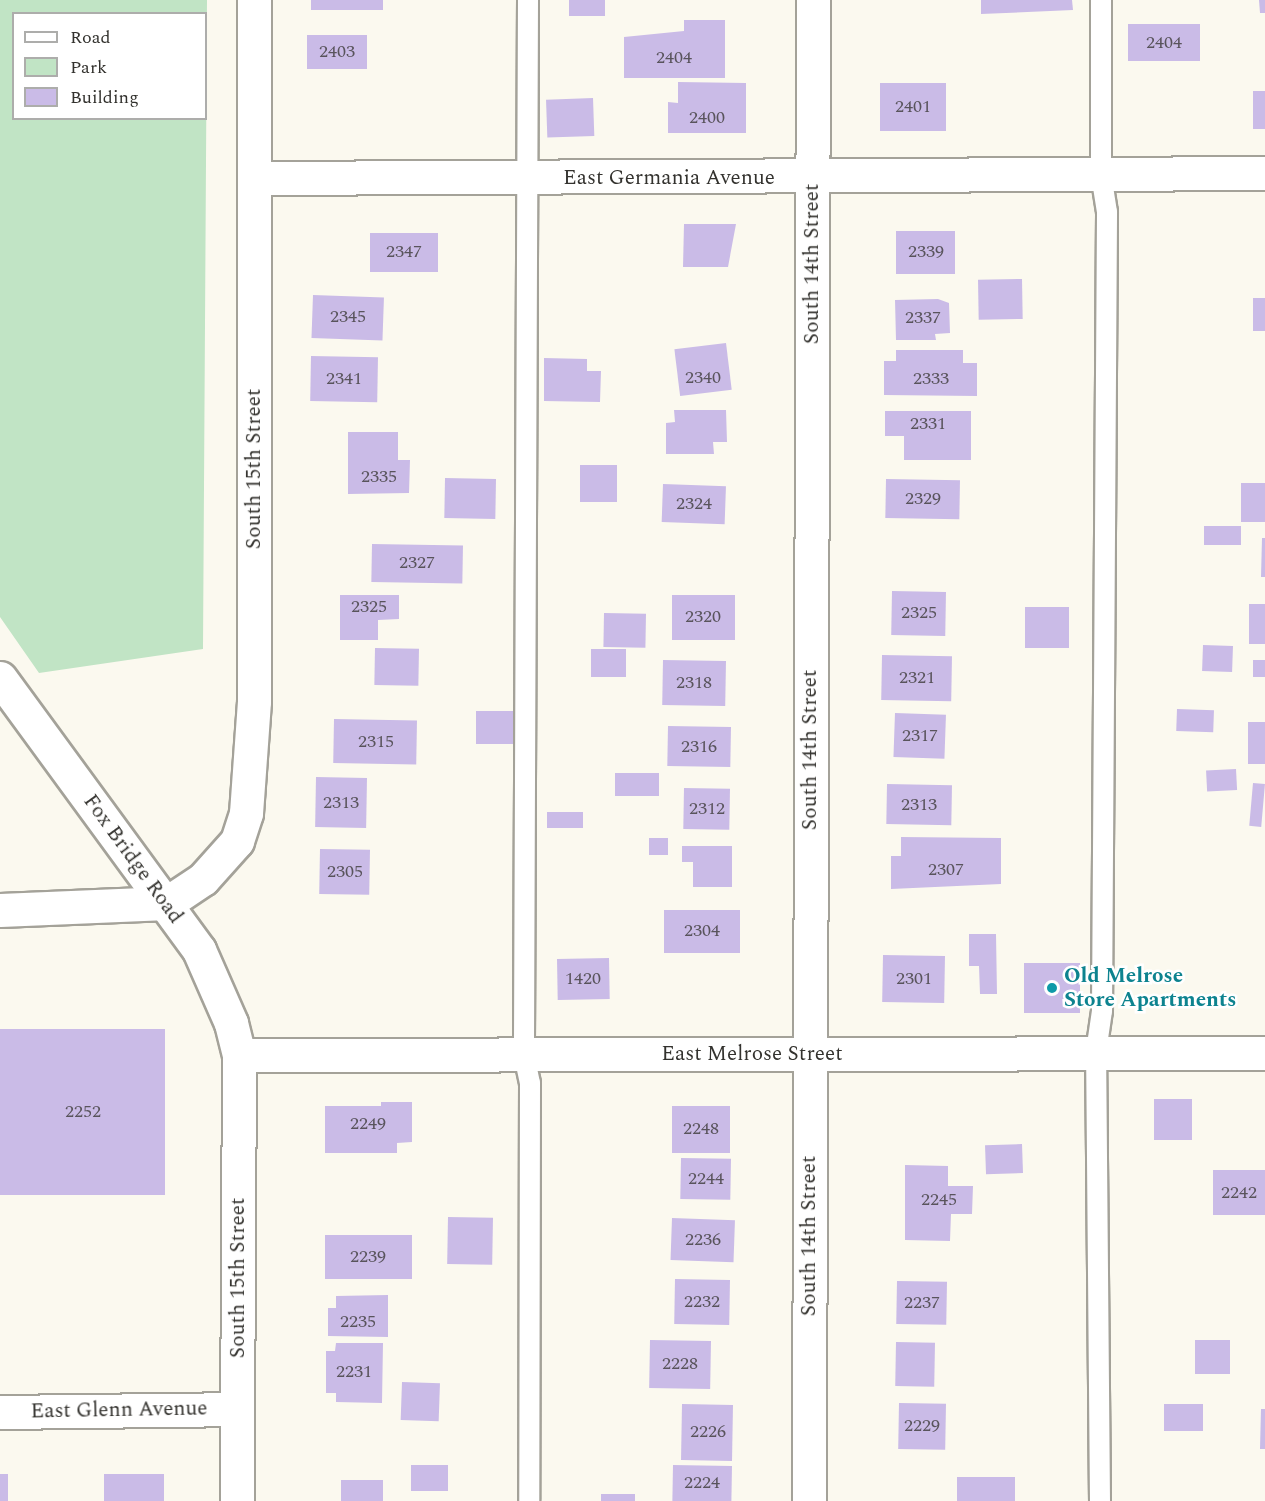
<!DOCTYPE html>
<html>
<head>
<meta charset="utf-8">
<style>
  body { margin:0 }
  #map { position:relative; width:1265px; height:1501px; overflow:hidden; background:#fbf9ef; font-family:Spectral,serif }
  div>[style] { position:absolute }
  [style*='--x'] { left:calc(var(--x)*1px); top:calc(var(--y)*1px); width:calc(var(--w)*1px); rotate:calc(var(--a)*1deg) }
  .green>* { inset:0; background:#c1e4c5 }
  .building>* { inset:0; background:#cabbe7; transform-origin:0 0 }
  .roads { filter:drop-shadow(2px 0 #a4a299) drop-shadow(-2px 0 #a4a299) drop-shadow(0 2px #a4a299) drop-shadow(0 -2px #a4a299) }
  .service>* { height:20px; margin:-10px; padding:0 10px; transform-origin:10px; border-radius:10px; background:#fff }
  .minor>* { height:33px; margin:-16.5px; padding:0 16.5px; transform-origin:16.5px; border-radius:16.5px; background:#fff }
  .dots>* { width:16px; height:16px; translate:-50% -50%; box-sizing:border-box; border:3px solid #fff; border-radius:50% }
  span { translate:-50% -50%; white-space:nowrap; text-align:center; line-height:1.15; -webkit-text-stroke:5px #fff; paint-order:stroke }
  .number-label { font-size:18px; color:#59545c }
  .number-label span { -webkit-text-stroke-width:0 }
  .street-label { font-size:21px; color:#33322e }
  .culture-label { font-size:21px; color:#0d838f; font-weight:700 }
  .left { translate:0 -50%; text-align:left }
  .legend { position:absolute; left:12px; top:12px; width:195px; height:108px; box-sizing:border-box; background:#fff; border:2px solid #adadab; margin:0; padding:8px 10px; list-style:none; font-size:18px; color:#33322e }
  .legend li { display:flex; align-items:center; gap:12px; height:30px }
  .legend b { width:30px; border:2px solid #adadab }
</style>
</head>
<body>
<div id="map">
  <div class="green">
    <i style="clip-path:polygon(evenodd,0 0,207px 0,203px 649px,39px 673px,0 617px,0 0,14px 14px,206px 14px,206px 118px,14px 118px,14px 14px)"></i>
  </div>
  <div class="building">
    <i style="left:311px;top:0;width:72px;height:10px"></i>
    <i style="left:569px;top:0;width:36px;height:16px"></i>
    <i style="clip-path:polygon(981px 0,1072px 0,1073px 10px,981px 14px)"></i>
    <i style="clip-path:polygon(1259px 0,1265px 0,1265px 13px,1260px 13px)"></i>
    <i style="clip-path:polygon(684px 20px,725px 20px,725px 78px,624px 78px,624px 37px,684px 31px)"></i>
    <i style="left:1200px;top:24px;width:37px;height:72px;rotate:90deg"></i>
    <i style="left:307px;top:35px;width:60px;height:34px"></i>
    <i style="clip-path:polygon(678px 82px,746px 83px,746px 133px,668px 133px,668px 102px,678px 103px)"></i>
    <i style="left:880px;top:83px;width:66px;height:48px"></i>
    <i style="left:1253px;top:91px;width:12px;height:38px"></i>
    <i style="left:593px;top:98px;width:38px;height:47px;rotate:88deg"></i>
    <i style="clip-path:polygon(684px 224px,736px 224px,728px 267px,683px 267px)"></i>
    <i style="left:896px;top:231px;width:59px;height:43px"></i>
    <i style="left:370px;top:233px;width:68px;height:39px"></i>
    <i style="left:1022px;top:279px;width:40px;height:44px;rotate:89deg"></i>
    <i style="left:313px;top:295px;width:71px;height:43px;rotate:2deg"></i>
    <i style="left:1253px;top:298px;width:12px;height:33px"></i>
    <i style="clip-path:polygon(938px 299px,949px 303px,950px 333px,935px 334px,936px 340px,896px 340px,895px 300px)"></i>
    <i style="left:726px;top:343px;width:47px;height:52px;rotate:83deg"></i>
    <i style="clip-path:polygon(896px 350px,963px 350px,963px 363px,977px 363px,977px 396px,884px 395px,884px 361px,896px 361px)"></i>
    <i style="left:311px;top:356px;width:67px;height:45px;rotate:1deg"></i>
    <i style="clip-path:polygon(544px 358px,587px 359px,587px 371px,601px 371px,600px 402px,544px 401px)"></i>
    <i style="clip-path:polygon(674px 410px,726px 410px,727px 442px,713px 442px,714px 454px,666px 454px,666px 423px,675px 422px)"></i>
    <i style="clip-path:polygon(885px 411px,971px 411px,971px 460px,904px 460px,904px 436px,885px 436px)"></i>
    <i style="clip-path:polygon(348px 432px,398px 432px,398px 460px,410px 460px,409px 493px,348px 494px)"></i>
    <i style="left:580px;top:465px;width:37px;height:37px"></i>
    <i style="left:496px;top:479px;width:40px;height:51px;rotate:91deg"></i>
    <i style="left:886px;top:479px;width:74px;height:39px;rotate:1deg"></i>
    <i style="left:1241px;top:483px;width:24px;height:39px"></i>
    <i style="left:663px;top:484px;width:63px;height:38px;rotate:2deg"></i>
    <i style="left:1204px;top:526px;width:37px;height:19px"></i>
    <i style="clip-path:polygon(1262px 538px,1265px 538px,1265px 577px,1261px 577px)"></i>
    <i style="left:372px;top:544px;width:91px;height:38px;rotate:1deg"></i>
    <i style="left:892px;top:591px;width:54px;height:44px;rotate:1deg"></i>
    <i style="clip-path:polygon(340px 595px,399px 595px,399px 619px,378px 620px,378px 640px,340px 640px)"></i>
    <i style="left:672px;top:595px;width:63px;height:45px"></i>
    <i style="left:1249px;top:604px;width:16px;height:40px"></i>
    <i style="left:1025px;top:607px;width:44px;height:41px"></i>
    <i style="left:604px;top:613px;width:42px;height:34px;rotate:1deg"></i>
    <i style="left:1203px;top:645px;width:30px;height:26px;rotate:2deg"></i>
    <i style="left:375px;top:648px;width:44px;height:37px;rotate:1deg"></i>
    <i style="left:591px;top:649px;width:35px;height:28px"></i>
    <i style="left:882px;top:655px;width:70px;height:45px;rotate:1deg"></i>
    <i style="left:663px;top:660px;width:63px;height:45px;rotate:1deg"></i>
    <i style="left:1253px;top:660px;width:12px;height:17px"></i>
    <i style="left:1177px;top:709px;width:37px;height:22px;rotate:2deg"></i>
    <i style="left:476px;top:711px;width:40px;height:33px"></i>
    <i style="left:895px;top:713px;width:51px;height:44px;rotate:2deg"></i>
    <i style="left:334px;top:719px;width:83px;height:44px;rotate:1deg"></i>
    <i style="left:1248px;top:722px;width:17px;height:42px"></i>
    <i style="left:668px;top:726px;width:63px;height:40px;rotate:1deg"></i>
    <i style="left:1236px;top:769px;width:21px;height:30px;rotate:87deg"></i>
    <i style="left:615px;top:773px;width:44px;height:23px"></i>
    <i style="left:316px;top:777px;width:51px;height:50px;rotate:1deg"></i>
    <i style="left:1253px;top:783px;width:12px;height:43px;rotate:5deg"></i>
    <i style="left:887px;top:784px;width:65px;height:40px;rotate:1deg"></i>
    <i style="left:684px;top:788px;width:46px;height:41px;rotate:1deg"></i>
    <i style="left:547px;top:812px;width:36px;height:16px"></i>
    <i style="clip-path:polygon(901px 837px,1001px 838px,1001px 884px,891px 889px,891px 856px,901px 856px)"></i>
    <i style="left:649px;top:838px;width:19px;height:17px"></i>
    <i style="clip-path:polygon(682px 846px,732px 846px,732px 887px,693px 887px,693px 862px,682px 862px)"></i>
    <i style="left:320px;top:849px;width:50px;height:45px;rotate:1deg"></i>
    <i style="left:664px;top:910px;width:76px;height:43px"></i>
    <i style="clip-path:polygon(969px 934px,996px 934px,997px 994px,980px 994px,979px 966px,969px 966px)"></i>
    <i style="left:883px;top:955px;width:62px;height:47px;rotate:1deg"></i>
    <i style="left:609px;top:958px;width:41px;height:52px;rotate:89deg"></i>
    <i style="left:1024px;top:963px;width:56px;height:50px"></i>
    <i style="left:0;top:1029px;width:165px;height:166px"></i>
    <i style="left:1154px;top:1099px;width:38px;height:41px"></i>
    <i style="clip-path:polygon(381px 1102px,412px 1102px,412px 1142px,397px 1143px,397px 1153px,325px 1153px,325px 1106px,381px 1106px)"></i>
    <i style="left:672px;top:1106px;width:58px;height:47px"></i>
    <i style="left:1022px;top:1144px;width:29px;height:37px;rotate:88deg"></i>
    <i style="left:681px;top:1158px;width:50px;height:41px;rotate:1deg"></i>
    <i style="clip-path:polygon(905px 1165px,948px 1166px,948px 1186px,973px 1186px,972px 1214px,951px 1214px,950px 1241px,905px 1240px)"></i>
    <i style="left:1213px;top:1170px;width:52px;height:45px"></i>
    <i style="left:448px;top:1217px;width:45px;height:47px;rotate:1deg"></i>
    <i style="left:672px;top:1218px;width:63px;height:42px;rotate:2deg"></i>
    <i style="left:325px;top:1235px;width:87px;height:44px"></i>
    <i style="left:675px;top:1279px;width:55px;height:45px;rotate:1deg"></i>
    <i style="left:897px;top:1281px;width:50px;height:43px;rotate:1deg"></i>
    <i style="clip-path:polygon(388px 1295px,388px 1337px,328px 1336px,328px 1308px,336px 1308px,336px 1296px)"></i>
    <i style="left:650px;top:1340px;width:61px;height:48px;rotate:1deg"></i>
    <i style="left:1195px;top:1340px;width:35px;height:34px"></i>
    <i style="left:896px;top:1342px;width:39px;height:44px;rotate:1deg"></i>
    <i style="clip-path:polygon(336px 1343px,383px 1343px,382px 1403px,336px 1402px,336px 1393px,326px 1393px,326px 1351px,335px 1351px)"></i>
    <i style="left:402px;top:1382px;width:38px;height:38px;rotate:2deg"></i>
    <i style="left:899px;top:1403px;width:47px;height:46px;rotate:1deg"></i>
    <i style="left:682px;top:1404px;width:51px;height:56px;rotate:1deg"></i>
    <i style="left:1164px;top:1404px;width:39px;height:27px"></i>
    <i style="clip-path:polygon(1261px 1409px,1265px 1409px,1265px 1449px,1260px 1449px)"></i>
    <i style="left:411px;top:1465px;width:37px;height:26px"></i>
    <i style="left:673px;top:1465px;width:59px;height:36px;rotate:1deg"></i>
    <i style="left:0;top:1474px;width:8px;height:27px"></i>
    <i style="left:164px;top:1474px;width:27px;height:60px;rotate:90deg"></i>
    <i style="left:957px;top:1477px;width:58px;height:24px"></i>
    <i style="left:341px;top:1480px;width:42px;height:21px"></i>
    <i style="left:601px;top:1494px;width:34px;height:7px"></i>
  </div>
  <div class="roads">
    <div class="service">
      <i style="--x:528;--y:0;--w:1055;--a:90.22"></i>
      <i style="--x:524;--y:1055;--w:29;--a:78"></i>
      <i style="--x:530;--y:1083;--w:418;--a:90.1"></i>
      <i style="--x:1100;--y:1501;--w:449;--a:-90.5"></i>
      <i style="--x:1096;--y:1052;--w:41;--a:-81.7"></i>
      <i style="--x:1102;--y:1011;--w:799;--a:-89.64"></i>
      <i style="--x:1107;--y:212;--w:37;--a:-99"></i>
      <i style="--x:1101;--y:175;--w:175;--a:-90"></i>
    </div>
    <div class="minor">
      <i style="--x:254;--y:178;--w:1011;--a:-0.28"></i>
      <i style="--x:0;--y:678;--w:337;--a:53.8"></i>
      <i style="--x:199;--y:950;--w:80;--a:66.3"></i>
      <i style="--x:231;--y:1023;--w:33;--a:76"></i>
      <i style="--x:239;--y:1055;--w:446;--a:90.3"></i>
      <i style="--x:0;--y:910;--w:167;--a:-2.4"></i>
      <i style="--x:167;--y:903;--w:43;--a:-33.7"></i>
      <i style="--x:203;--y:879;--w:51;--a:-48.2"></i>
      <i style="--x:237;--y:841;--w:29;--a:-72"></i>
      <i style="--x:246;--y:813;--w:112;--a:-85.9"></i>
      <i style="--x:254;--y:701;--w:701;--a:-90"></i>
      <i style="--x:239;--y:1055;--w:1026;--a:-0.11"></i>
      <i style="--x:0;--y:1412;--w:237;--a:-0.7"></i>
      <i style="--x:809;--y:1501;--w:1501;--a:-89.85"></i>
    </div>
  </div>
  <div class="dots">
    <i style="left:1052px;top:988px;background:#0f9aa8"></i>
  </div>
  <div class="number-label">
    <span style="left:1164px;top:43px">2404</span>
    <span style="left:337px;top:52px">2403</span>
    <span style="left:674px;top:58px">2404</span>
    <span style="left:913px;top:107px">2401</span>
    <span style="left:707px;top:118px">2400</span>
    <span style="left:404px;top:252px">2347</span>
    <span style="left:926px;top:252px">2339</span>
    <span style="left:348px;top:317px">2345</span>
    <span style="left:923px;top:318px">2337</span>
    <span style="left:703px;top:378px">2340</span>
    <span style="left:344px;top:379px">2341</span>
    <span style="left:931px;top:379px">2333</span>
    <span style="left:928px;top:424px">2331</span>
    <span style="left:379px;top:477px">2335</span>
    <span style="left:923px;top:499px">2329</span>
    <span style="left:694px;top:504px">2324</span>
    <span style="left:417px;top:563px">2327</span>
    <span style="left:369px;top:607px">2325</span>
    <span style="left:919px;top:613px">2325</span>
    <span style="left:703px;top:617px">2320</span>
    <span style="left:917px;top:678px">2321</span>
    <span style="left:694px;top:683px">2318</span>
    <span style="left:920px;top:736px">2317</span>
    <span style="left:376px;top:742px">2315</span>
    <span style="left:699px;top:747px">2316</span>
    <span style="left:341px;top:803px">2313</span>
    <span style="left:919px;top:805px">2313</span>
    <span style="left:707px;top:809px">2312</span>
    <span style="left:946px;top:870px">2307</span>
    <span style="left:345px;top:872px">2305</span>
    <span style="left:702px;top:931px">2304</span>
    <span style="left:583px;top:979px">1420</span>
    <span style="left:914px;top:979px">2301</span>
    <span style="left:83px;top:1112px">2252</span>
    <span style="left:368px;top:1124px">2249</span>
    <span style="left:701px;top:1129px">2248</span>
    <span style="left:706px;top:1179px">2244</span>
    <span style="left:1239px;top:1193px">2242</span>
    <span style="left:939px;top:1200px">2245</span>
    <span style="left:703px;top:1240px">2236</span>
    <span style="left:368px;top:1257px">2239</span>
    <span style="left:702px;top:1302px">2232</span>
    <span style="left:922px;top:1303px">2237</span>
    <span style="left:358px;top:1322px">2235</span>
    <span style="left:680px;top:1364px">2228</span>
    <span style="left:354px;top:1372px">2231</span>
    <span style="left:922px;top:1426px">2229</span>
    <span style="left:708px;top:1432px">2226</span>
    <span style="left:702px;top:1483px">2224</span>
  </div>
  <div class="street-label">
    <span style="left:669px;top:178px">East Germania Avenue</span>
    <span style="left:812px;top:264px;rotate:-90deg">South 14th Street</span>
    <span style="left:254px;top:469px;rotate:-90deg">South 15th Street</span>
    <span style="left:810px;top:750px;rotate:-90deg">South 14th Street</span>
    <span style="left:133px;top:859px;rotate:54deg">Fox Bridge Road</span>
    <span style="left:752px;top:1054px">East Melrose Street</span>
    <span style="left:809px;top:1236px;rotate:-90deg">South 14th Street</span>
    <span style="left:238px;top:1278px;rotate:-90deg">South 15th Street</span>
    <span style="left:119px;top:1410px;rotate:-1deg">East Glenn Avenue</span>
  </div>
  <div class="culture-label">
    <span class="left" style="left:1064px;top:988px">Old Melrose<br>Store Apartments</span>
  </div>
  <ul class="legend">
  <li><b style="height:8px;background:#fff"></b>Road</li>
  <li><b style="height:16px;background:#c1e4c5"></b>Park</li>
  <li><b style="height:16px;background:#cabbe7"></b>Building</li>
  </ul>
</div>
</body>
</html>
